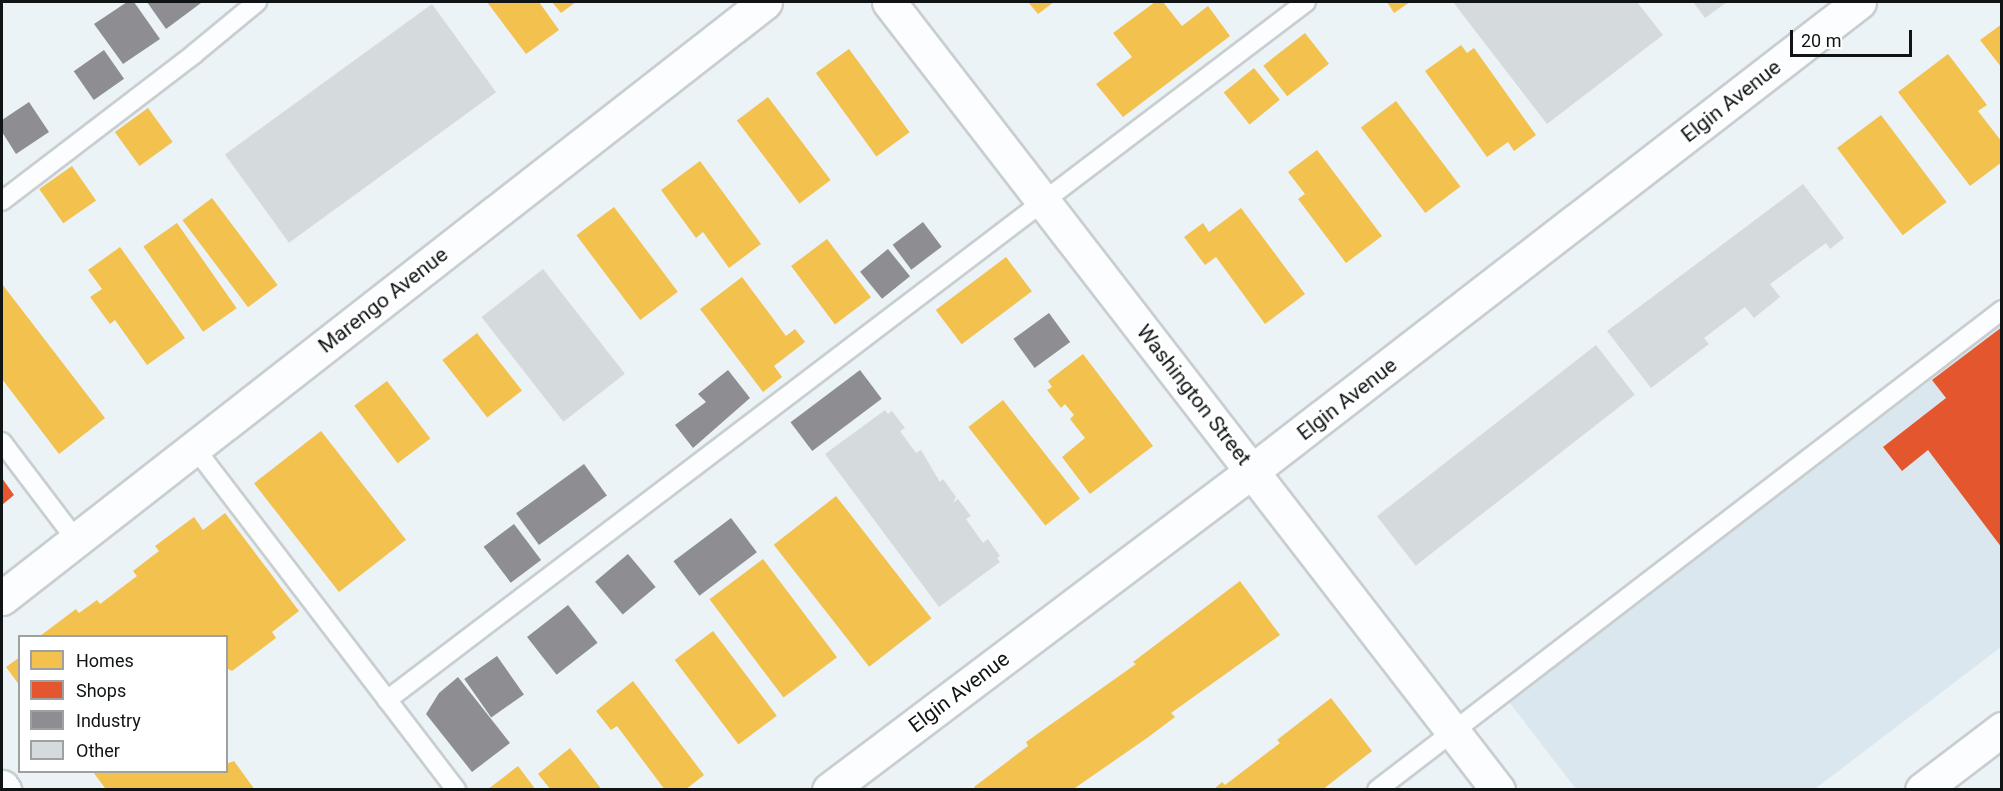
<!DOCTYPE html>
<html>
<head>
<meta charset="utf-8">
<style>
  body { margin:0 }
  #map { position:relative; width:2003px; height:791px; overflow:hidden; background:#ecf3f6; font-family:Roboto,sans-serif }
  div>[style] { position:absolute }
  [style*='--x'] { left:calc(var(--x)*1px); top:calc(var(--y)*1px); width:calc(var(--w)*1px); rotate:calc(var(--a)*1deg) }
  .built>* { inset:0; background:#dbe7ee }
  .homes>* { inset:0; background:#f2c14e; transform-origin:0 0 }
  .shops>* { inset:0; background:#e4572e }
  .industry>* { inset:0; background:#8d8d92; transform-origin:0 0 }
  .building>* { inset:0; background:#d5dadc; transform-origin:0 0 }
  .roads { filter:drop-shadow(2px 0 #c9ced0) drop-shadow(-2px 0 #c9ced0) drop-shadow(0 2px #c9ced0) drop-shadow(0 -2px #c9ced0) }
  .service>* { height:18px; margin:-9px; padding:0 9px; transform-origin:9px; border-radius:9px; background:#fcfdfe }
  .minor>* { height:33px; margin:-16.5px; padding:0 16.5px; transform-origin:16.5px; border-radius:16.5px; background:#fcfdfe }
  .secondary>* { height:33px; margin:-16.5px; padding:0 16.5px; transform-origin:16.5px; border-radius:16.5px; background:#fcfdfe }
  .primary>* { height:33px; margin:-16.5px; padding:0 16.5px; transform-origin:16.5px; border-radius:16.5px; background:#fcfdfe }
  span { translate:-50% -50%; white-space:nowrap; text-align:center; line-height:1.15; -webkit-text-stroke:6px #fff; paint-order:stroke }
  .street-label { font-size:21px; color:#101415 }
  .frame { position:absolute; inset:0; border:3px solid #101415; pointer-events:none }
  .legend { position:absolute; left:18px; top:635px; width:210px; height:138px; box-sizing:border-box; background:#fff; border:2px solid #9fa1a1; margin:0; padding:8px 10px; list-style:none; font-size:18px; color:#101415 }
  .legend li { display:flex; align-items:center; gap:12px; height:30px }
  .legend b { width:30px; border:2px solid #9fa1a1 }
  .scale { position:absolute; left:1790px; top:30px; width:122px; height:27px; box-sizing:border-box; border:3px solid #101415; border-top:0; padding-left:8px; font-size:18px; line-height:21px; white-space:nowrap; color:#101415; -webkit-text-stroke:4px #fff; paint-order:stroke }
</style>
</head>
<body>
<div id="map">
  <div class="built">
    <i style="clip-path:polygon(2001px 326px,2001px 647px,1815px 789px,1576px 789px,1509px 702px)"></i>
  </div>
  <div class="homes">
    <i style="clip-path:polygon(487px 2px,539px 2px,559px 30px,526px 54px)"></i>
    <i style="clip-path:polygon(552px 2px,576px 2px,561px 13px)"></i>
    <i style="clip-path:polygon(1028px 2px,1054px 2px,1038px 14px)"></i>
    <i style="clip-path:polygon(1155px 2px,1163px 2px,1182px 26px,1208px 6px,1230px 36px,1123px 117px,1096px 84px,1132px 57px,1113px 33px)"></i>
    <i style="clip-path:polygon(1387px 2px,1410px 2px,1394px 13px)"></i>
    <i style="clip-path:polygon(2002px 24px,2002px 68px,1980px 40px)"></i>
    <i style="left:1305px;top:33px;width:39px;height:53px;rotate:52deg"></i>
    <i style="clip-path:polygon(1461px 45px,1467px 53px,1474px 48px,1536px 135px,1514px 151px,1508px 142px,1487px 157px,1425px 71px)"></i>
    <i style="left:849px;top:49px;width:103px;height:41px;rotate:54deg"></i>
    <i style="clip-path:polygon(1948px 54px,1987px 105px,1978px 111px,2002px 142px,2002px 162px,1970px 186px,1898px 92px)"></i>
    <i style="left:1254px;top:68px;width:41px;height:39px;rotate:51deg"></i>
    <i style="left:768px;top:97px;width:104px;height:39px;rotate:53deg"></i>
    <i style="left:1396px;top:101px;width:107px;height:44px;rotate:53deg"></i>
    <i style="left:148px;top:108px;width:42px;height:41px;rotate:54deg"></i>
    <i style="left:1881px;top:115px;width:109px;height:55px;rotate:53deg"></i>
    <i style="clip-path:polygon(1317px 150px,1382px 236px,1346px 263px,1298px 199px,1305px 194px,1288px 172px)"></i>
    <i style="clip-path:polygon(700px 161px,761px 244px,729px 268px,703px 232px,696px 238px,661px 190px)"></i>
    <i style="left:72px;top:166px;width:42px;height:40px;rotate:55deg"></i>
    <i style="left:212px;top:198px;width:109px;height:37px;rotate:53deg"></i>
    <i style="left:614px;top:207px;width:106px;height:47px;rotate:53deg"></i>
    <i style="clip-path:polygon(1241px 208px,1305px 294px,1265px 324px,1216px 257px,1205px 265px,1184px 237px,1203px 223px,1209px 232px)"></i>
    <i style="left:177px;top:223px;width:104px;height:41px;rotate:55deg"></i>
    <i style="left:827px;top:239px;width:73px;height:45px;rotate:53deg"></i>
    <i style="clip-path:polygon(120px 247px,185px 338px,147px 365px,115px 320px,110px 324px,90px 297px,102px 289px,88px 270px)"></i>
    <i style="left:1006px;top:257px;width:43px;height:88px;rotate:53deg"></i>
    <i style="clip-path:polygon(742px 277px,786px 336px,795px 329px,805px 342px,774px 366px,782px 377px,763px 392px,700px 309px)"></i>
    <i style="clip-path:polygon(2px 284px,105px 418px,59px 454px,2px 379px)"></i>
    <i style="left:477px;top:333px;width:73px;height:44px;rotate:52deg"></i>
    <i style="clip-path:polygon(1083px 354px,1153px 446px,1090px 494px,1062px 457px,1085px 438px,1070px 419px,1074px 415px,1065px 404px,1061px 408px,1047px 390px,1052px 387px,1048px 381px)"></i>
    <i style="left:387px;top:381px;width:72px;height:41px;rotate:53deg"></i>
    <i style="left:1003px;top:400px;width:125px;height:44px;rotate:52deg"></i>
    <i style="left:321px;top:431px;width:138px;height:85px;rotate:52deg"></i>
    <i style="left:836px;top:496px;width:155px;height:79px;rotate:52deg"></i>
    <i style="clip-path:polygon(225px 513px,299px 611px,272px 632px,276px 638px,232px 671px,226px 668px,226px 636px,40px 636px,76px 609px,79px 613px,97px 600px,100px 604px,137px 576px,133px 571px,159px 551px,155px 546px,194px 517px,203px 530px)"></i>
    <i style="left:763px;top:559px;width:123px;height:67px;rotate:53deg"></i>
    <i style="clip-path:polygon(1240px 581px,1280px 635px,1171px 713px,1175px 717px,1147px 738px,1072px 790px,977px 790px,974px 787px,1028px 746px,1026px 742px,1136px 664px,1133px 662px)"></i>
    <i style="left:713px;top:631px;width:106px;height:48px;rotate:53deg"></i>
    <i style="clip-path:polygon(20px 657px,20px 686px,6px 667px)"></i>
    <i style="clip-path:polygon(633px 681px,704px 775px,685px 790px,665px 790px,617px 726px,611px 730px,596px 711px)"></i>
    <i style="clip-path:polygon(1331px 698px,1372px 751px,1322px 790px,1213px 790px,1222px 782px,1225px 785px,1280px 743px,1277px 740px)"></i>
    <i style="clip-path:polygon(570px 748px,602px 790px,551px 790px,538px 774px)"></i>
    <i style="clip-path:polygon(234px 761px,255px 790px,103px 790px,105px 788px,93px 772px,226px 772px,226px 764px)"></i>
    <i style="clip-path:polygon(518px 766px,536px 790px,487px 790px)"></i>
  </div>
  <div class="shops">
    <i style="clip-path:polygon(2002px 327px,2002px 548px,1928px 450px,1902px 471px,1883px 447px,1946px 398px,1932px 380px)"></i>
    <i style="clip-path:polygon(2px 478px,14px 495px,2px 505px)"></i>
  </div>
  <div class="industry">
    <i style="clip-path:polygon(127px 2px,134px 2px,160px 39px,123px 64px,94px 24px)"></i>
    <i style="clip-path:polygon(147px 2px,200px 2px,201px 3px,166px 29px)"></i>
    <i style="left:104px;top:50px;width:35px;height:37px;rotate:55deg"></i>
    <i style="clip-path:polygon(29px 102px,49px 132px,16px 154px,2px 132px,2px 120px)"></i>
    <i style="left:923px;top:222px;width:31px;height:38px;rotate:53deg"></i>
    <i style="left:888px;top:249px;width:35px;height:36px;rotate:51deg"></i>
    <i style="left:1049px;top:313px;width:36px;height:44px;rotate:54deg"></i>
    <i style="clip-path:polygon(728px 370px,750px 398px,693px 448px,675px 425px,706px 402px,698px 394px)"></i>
    <i style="left:860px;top:370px;width:36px;height:87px;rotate:53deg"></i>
    <i style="left:584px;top:464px;width:39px;height:84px;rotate:54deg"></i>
    <i style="left:731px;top:518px;width:43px;height:72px;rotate:53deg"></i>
    <i style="left:514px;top:524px;width:45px;height:38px;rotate:53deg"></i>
    <i style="left:628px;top:554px;width:43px;height:43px;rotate:50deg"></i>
    <i style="left:568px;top:605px;width:48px;height:52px;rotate:52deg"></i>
    <i style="left:497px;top:656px;width:47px;height:40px;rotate:55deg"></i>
    <i style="clip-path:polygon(458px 677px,510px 743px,472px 772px,426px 714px,439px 693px)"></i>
  </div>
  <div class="building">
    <i style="clip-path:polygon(1453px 2px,1637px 2px,1663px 35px,1547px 124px)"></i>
    <i style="clip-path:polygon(1693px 2px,1727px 2px,1705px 18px)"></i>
    <i style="left:432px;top:4px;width:109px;height:256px;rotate:54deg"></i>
    <i style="clip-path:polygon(1803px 184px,1844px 238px,1830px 249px,1826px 243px,1770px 284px,1780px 297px,1754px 318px,1745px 307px,1704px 338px,1709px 344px,1651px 388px,1607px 331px)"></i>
    <i style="left:543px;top:269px;width:133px;height:78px;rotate:52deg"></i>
    <i style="left:1596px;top:345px;width:63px;height:278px;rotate:52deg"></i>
    <i style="clip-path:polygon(885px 410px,888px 414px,892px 411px,905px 428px,900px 431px,916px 453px,921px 450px,940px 482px,943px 479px,956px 497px,953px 503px,958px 499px,971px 516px,966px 519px,983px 543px,988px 539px,1000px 556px,997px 558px,1000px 562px,939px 607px,825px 454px)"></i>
  </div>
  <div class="roads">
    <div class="service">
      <i style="--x:2;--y:201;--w:242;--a:-37.4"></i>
      <i style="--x:194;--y:54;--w:82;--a:-39.5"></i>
      <i style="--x:2;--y:442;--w:123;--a:52.9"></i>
      <i style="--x:194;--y:447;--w:432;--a:52.6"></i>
      <i style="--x:387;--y:700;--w:1154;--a:-37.22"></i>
      <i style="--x:1377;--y:790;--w:788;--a:-37.52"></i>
    </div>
    <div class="minor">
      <i style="--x:889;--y:2;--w:996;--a:52.3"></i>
      <i style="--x:2;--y:598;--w:968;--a:-37.99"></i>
      <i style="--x:829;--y:790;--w:530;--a:-37.02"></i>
      <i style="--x:1252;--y:471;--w:767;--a:-37.69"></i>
    </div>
    <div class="secondary">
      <i style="--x:2;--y:787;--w:4;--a:56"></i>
    </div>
    <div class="primary">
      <i style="--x:1922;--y:790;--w:101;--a:-37.3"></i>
    </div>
  </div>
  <div class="street-label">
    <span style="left:1731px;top:101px;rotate:-38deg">Elgin Avenue</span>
    <span style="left:383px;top:300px;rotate:-38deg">Marengo Avenue</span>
    <span style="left:1194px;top:395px;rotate:52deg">Washington Street</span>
    <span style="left:1347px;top:399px;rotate:-38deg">Elgin Avenue</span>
    <span style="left:959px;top:692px;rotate:-37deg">Elgin Avenue</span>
  </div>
  <div class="frame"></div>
  <ul class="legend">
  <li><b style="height:16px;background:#f2c14e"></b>Homes</li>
  <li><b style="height:16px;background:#e4572e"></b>Shops</li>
  <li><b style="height:16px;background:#8d8d92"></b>Industry</li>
  <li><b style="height:16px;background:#d5dadc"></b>Other</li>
  </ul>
  <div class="scale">20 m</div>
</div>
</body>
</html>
